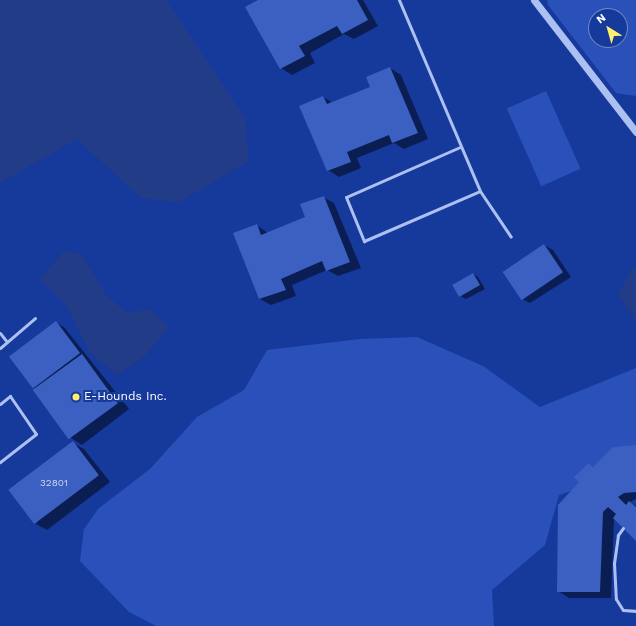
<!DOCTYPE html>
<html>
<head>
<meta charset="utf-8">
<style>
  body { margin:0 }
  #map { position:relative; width:636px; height:626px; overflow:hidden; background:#16399c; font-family:"Work Sans",sans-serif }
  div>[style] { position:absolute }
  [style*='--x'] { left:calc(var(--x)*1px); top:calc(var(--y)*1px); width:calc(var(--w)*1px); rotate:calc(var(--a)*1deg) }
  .green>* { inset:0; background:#2a51b9; transform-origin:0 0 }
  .water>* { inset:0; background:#233c88 }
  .shadow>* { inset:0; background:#0007 }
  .building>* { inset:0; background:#3b60c1; transform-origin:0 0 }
  .service>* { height:3px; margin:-1.5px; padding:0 1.5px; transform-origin:1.5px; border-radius:1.5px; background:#acc0f2 }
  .tertiary>* { height:7px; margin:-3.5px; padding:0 3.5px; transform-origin:3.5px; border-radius:3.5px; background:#acc0f2 }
  .dots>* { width:11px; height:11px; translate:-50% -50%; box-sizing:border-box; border:2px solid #16399c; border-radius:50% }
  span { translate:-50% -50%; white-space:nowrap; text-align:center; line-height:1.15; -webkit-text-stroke:4px #16399c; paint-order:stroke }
  .number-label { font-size:10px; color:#ced7f0 }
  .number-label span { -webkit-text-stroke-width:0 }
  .poi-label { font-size:12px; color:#fff }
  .left { translate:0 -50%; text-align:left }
  .north { position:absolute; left:588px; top:8px; width:40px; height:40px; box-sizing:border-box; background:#16399c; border:1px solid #7388c4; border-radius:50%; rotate:323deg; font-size:11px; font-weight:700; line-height:16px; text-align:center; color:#fff }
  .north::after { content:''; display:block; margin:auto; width:14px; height:18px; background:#ffee6e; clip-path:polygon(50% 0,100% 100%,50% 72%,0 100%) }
</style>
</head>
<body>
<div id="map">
  <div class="green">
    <i style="clip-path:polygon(evenodd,547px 0,636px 0,636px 96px,616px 93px,548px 5px,547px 0,596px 16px,620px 16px,620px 40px,596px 40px,596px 16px)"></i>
    <i style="left:546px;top:91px;width:85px;height:43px;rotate:66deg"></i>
    <i style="clip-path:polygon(417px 337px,483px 366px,540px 407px,636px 368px,636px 489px,602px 481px,559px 495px,545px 545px,492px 590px,494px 626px,156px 626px,129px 612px,80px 561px,84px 529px,98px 509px,150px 469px,197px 417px,244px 390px,267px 350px,360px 339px)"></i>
  </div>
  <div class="water">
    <i style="clip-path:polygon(0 0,166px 0,245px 118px,249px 161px,179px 202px,141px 198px,77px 139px,0 183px)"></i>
    <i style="clip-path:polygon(64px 251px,81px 254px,106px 295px,127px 313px,150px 309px,169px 327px,144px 357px,117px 375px,90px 353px,67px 306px,40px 279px)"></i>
    <i style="clip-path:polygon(636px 268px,636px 323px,618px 294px,632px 269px)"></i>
  </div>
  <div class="shadow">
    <i style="clip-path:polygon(260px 0,363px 0,378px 26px,354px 39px,344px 34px,310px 53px,315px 63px,292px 75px,281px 68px)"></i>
    <i style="clip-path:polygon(390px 68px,401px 75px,428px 139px,404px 149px,394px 143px,357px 158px,361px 168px,339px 177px,328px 170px,323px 97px,333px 103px,371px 87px)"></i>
    <i style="clip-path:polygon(323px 197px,334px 203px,361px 268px,338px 276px,327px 270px,292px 285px,296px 296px,271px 305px,260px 299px,234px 234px,256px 225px,268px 233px,306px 218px)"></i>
    <i style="clip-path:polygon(544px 245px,553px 250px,571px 277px,530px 303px,522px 299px,504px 271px)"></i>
    <i style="clip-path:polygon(473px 274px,478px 277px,485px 289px,466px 299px,460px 296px)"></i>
    <i style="clip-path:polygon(56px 323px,64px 327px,129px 409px,82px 445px,71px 438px,33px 388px)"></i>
    <i style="clip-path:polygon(73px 443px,84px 449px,110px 482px,47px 530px,36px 524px)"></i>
    <i style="clip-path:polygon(636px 446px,636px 499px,630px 502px,636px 506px,636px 540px,614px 518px,611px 598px,569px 598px,558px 591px,580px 482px,589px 464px,594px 467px)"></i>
  </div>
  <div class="building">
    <i style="clip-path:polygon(258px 0,357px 0,368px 20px,342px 34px,337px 26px,299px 46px,305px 56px,280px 69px,245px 7px)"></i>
    <i style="clip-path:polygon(390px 67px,418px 133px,392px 143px,389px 135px,347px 152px,351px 162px,327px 171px,299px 106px,323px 96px,327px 104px,370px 87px,366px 77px)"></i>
    <i style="clip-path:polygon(324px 196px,350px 262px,326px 271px,322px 261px,281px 279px,286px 290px,259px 299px,233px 233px,257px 224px,261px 235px,305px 217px,300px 204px)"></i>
    <i style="left:544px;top:244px;width:34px;height:50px;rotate:56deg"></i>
    <i style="left:473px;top:273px;width:14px;height:24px;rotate:60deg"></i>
    <i style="left:56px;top:321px;width:40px;height:59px;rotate:53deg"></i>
    <i style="left:82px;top:354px;width:61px;height:61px;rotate:54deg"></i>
    <i style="left:73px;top:441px;width:43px;height:81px;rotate:53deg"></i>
    <i style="clip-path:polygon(636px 445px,636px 492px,624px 493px,618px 497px,626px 505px,629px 501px,636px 507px,636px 541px,613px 518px,616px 514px,608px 507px,603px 512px,600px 592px,557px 592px,558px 505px,579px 482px,574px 477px,589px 463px,593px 467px,613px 447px)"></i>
  </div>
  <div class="service">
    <i style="--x:399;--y:0;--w:207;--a:67"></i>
    <i style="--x:480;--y:191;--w:55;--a:56"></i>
    <i style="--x:460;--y:147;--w:124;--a:156.3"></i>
    <i style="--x:346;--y:197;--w:48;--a:67.8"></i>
    <i style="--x:364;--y:241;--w:126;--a:-23.3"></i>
    <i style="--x:0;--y:333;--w:11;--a:52"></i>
    <i style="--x:0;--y:348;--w:46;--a:-40.6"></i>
    <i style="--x:0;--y:404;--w:13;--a:-39"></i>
    <i style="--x:10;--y:396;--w:46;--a:55.6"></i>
    <i style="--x:36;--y:434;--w:46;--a:142.1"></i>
    <i style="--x:623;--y:528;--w:9;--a:126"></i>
    <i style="--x:618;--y:535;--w:28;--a:98"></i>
    <i style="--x:614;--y:563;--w:36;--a:87"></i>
    <i style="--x:616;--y:599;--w:13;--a:58"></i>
    <i style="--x:623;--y:610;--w:13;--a:4"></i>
  </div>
  <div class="tertiary">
    <i style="--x:534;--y:0;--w:167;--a:52.3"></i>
  </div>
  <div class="dots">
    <i style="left:76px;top:397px;background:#ffee6e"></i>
  </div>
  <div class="number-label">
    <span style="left:54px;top:483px">32801</span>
  </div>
  <div class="poi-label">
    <span class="left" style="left:84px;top:397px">E-Hounds Inc.</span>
  </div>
  <div class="north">N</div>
</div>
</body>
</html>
